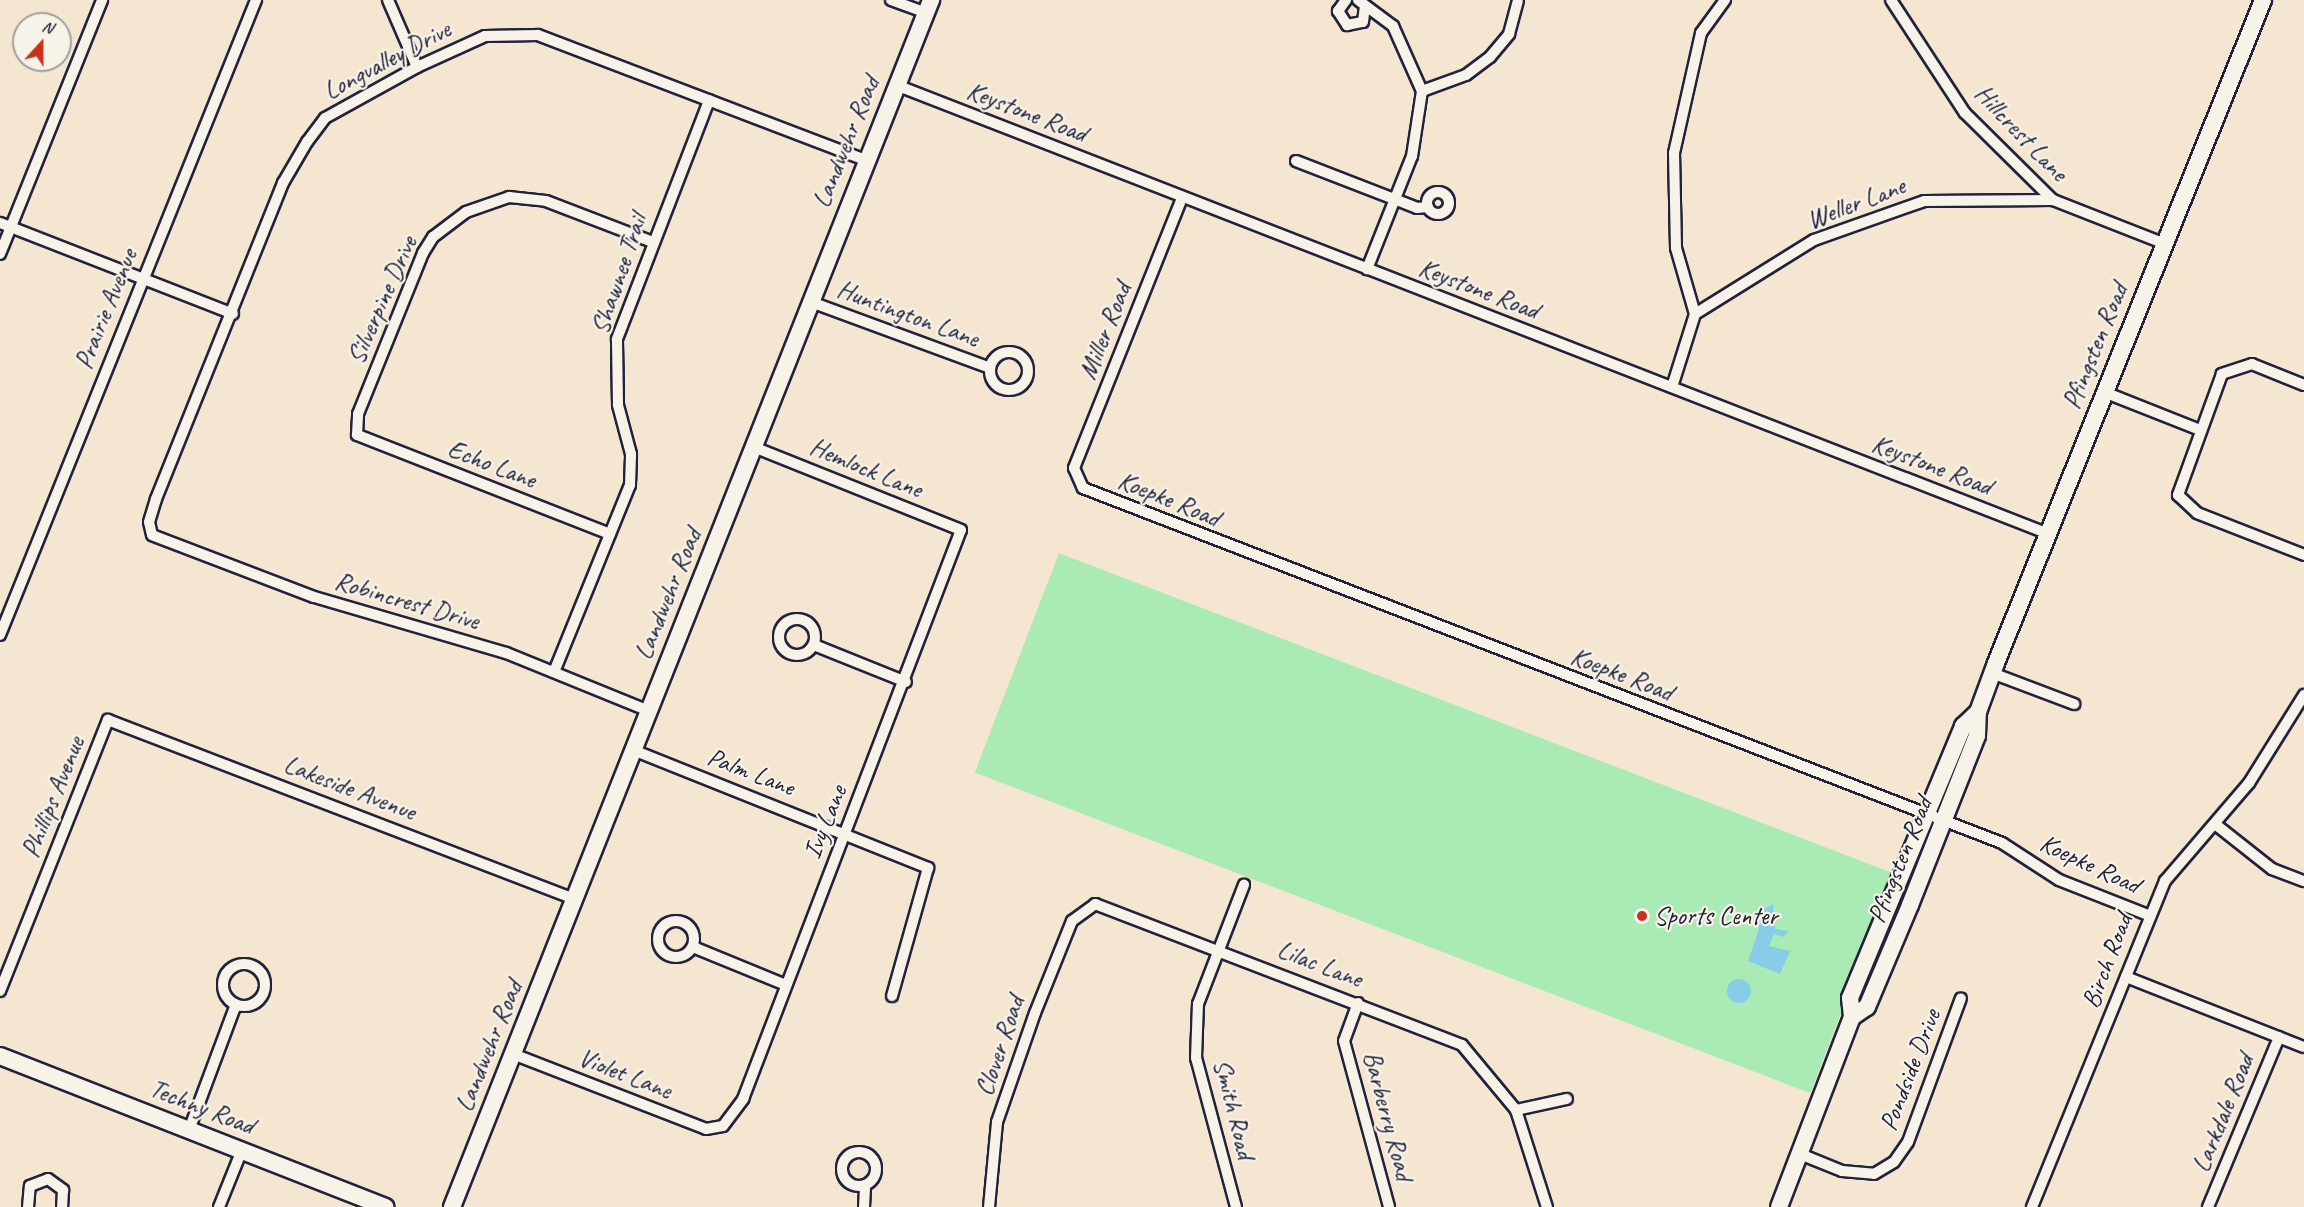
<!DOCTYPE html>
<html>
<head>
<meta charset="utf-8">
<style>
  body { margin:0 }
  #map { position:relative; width:2304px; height:1207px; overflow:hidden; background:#f5e6d2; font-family:Caveat,sans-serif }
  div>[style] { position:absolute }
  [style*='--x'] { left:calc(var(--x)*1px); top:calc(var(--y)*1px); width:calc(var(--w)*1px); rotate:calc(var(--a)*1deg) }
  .green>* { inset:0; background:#aaebb5; transform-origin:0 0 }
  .water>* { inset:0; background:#87cde8 }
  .round { border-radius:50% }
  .roads { filter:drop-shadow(2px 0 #22223b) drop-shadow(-2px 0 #22223b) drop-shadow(0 2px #22223b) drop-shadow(0 -2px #22223b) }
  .street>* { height:10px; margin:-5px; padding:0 5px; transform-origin:5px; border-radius:5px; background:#f7f3e8 }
  .street>.ring { margin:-5px; padding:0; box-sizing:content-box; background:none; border:10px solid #f7f3e8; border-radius:50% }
  .secondary>* { height:16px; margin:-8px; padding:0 8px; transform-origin:8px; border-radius:8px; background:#f7f3e8 }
  .dots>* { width:16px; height:16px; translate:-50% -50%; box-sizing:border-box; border:3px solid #f7f3e8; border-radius:50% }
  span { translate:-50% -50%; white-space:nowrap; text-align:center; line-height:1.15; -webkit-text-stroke:4.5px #f7f3e8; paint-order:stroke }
  .street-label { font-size:26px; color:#22223b }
  .poi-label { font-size:26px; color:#22223b }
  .left { translate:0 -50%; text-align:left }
  .north { position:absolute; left:12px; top:12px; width:60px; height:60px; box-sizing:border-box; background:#f7f3e8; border:2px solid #a29fa3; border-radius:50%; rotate:21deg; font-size:16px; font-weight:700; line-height:24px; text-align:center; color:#22223b }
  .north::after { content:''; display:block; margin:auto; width:21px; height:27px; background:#c8321e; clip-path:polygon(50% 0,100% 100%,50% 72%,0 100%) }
</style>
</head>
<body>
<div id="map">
  <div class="green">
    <i style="left:1059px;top:553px;width:895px;height:235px;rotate:21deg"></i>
  </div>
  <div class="water">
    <i style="clip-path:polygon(1773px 904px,1775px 929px,1788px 931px,1784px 937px,1774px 934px,1769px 946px,1790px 951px,1780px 974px,1748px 961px,1759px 929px,1754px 915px)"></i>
    <i class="round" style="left:1727px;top:979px;width:24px;height:24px"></i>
  </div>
  <div class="roads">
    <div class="street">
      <i style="--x:388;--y:0;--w:73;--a:66.6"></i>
      <i style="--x:891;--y:0;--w:37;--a:20"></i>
      <i style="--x:1346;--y:0;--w:14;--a:126"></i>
      <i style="--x:1338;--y:11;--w:17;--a:57"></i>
      <i style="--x:1347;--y:25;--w:16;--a:-11"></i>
      <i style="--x:1363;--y:22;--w:16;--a:-83"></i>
      <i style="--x:1358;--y:0;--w:44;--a:36.6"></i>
      <i style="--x:1393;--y:26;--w:71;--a:66"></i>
      <i style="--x:1422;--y:91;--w:66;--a:98.7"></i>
      <i style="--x:1412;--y:156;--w:122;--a:111.7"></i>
      <i style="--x:1891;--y:0;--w:135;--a:56.8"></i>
      <i style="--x:1965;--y:113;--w:124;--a:44.7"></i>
      <i style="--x:2053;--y:200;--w:118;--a:21.4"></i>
      <i style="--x:896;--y:85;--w:1234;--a:21.28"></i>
      <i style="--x:1422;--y:91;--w:47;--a:-20"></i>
      <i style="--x:1466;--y:75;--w:30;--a:-37"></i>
      <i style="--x:1490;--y:57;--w:30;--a:-50"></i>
      <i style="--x:1509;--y:34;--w:34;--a:-75"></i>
      <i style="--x:1296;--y:161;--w:130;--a:21.2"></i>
      <i style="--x:1417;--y:208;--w:11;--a:-5"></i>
      <i class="ring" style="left:1427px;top:192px;width:12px;height:12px"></i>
      <i style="--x:1182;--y:198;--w:291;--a:111.8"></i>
      <i style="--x:1074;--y:468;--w:22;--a:66"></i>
      <i style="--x:1083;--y:488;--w:985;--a:21.12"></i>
      <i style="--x:2002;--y:843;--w:68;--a:33"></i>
      <i style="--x:2059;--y:880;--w:96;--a:21.5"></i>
      <i style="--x:0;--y:223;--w:250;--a:21.3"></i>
      <i style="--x:0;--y:254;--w:274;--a:-68.1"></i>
      <i style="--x:811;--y:302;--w:191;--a:20.2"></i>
      <i style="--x:1695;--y:314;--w:140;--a:-31.9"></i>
      <i style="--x:1814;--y:240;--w:117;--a:-19.5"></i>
      <i style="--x:1924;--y:201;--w:129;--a:-0.4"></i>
      <i class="ring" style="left:990px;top:352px;width:28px;height:28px"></i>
      <i style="--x:2304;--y:385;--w:56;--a:-158"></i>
      <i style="--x:2252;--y:364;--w:32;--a:162"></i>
      <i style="--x:2222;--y:374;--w:129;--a:110"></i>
      <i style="--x:2178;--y:495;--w:26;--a:43"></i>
      <i style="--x:2197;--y:513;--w:115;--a:21.4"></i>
      <i style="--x:1672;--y:387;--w:77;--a:-72.5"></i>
      <i style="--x:1695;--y:314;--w:69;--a:-106.1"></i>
      <i style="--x:1676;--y:248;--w:95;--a:-91.2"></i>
      <i style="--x:1674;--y:153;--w:123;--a:-77.3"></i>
      <i style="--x:1701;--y:33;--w:41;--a:-54"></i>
      <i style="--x:2104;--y:392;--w:103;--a:21.6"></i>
      <i style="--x:610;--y:534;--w:272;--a:-158.6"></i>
      <i style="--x:357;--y:435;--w:21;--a:-87"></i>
      <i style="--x:358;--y:414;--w:174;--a:-68"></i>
      <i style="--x:423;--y:253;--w:19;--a:-58"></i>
      <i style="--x:433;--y:237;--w:41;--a:-37.1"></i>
      <i style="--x:466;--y:212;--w:46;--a:-19.2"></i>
      <i style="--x:509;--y:197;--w:37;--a:6"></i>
      <i style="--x:546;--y:201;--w:115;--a:21"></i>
      <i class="ring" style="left:779px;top:619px;width:26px;height:26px"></i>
      <i style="--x:0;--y:635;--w:685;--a:-68.04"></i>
      <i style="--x:814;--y:645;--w:99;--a:21.9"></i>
      <i style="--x:554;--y:672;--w:202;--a:-67.9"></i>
      <i style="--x:630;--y:485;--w:31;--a:-88"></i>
      <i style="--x:631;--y:454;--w:51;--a:-104.9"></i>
      <i style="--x:618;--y:405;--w:66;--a:-90.9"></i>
      <i style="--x:617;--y:339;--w:256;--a:-68.9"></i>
      <i style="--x:1992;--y:673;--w:88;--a:20.7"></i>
      <i style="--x:649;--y:711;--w:154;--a:-157.9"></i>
      <i style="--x:506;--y:653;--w:200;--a:-163.7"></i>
      <i style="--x:314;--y:597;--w:173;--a:-159.1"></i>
      <i style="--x:152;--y:535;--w:13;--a:-103"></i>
      <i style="--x:149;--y:522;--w:24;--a:-73"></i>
      <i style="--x:156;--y:499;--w:341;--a:-68.1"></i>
      <i style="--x:283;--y:183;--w:48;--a:-59.7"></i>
      <i style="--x:307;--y:142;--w:30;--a:-53"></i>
      <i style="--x:325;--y:118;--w:105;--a:-29"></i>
      <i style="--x:417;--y:67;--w:75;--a:-24.5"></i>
      <i style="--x:485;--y:36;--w:53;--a:-1.1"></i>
      <i style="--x:538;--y:35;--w:351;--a:20.9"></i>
      <i style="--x:633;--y:750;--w:318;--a:21.8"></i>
      <i style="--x:928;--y:868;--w:133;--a:105.7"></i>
      <i style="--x:2215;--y:824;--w:73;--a:38.3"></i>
      <i style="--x:2272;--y:869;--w:34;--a:21"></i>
      <i class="ring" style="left:658px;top:921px;width:26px;height:26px"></i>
      <i style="--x:693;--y:947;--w:100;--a:22.2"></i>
      <i class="ring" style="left:223px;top:964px;width:32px;height:32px"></i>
      <i style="--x:2126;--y:977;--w:191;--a:21.5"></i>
      <i style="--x:0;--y:991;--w:292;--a:-68.3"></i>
      <i style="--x:108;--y:720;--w:499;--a:21"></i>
      <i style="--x:1358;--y:1003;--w:40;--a:110.2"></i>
      <i style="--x:1344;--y:1041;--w:172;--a:74.8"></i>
      <i style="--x:513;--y:1054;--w:207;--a:21.2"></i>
      <i style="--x:706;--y:1129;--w:17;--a:-10"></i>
      <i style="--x:723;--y:1126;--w:34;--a:-53"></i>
      <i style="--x:743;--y:1099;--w:609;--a:-69.04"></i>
      <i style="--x:961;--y:530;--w:223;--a:-158.2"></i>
      <i style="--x:1516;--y:1110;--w:52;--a:-12.2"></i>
      <i style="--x:189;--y:1130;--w:134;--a:-69.5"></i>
      <i class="ring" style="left:842px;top:1152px;width:24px;height:24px"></i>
      <i style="--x:1800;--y:1154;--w:45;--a:22"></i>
      <i style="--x:1842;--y:1171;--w:32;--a:5"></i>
      <i style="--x:1874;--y:1174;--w:23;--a:-31"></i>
      <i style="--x:1894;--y:1162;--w:24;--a:-55"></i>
      <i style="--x:1908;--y:1142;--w:153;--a:-69.8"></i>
      <i style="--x:28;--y:1207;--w:21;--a:-85"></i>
      <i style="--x:30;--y:1186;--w:19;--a:-21"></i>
      <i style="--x:48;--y:1179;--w:19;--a:36"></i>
      <i style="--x:63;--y:1190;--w:17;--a:93"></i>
      <i style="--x:219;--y:1207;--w:61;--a:-68"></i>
      <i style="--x:864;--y:1207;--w:22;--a:-87"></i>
      <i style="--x:989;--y:1207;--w:85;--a:-84.6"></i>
      <i style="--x:997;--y:1122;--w:115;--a:-70.8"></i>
      <i style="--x:1035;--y:1013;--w:99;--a:-68.1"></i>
      <i style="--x:1072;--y:921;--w:29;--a:-36"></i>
      <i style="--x:1095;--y:904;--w:393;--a:21"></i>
      <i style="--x:1462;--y:1045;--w:85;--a:50.3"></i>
      <i style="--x:1516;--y:1110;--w:102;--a:72.3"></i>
      <i style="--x:1236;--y:1207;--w:154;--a:-105"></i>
      <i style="--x:1196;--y:1058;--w:54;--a:-87.9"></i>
      <i style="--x:1198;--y:1004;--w:128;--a:-68.9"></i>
      <i style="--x:2032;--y:1207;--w:352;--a:-67.8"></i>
      <i style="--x:2165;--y:881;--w:129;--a:-49.4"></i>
      <i style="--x:2249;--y:783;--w:104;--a:-58"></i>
      <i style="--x:2208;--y:1207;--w:184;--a:-67.3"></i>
    </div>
    <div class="secondary">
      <i style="--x:1852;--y:1017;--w:18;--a:-34"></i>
      <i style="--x:1867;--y:1007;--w:111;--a:-67.1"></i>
      <i style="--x:1910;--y:905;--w:182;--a:-68.4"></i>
      <i style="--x:1977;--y:736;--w:24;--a:-88"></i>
      <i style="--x:1978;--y:712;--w:52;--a:-69.8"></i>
      <i style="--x:1996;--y:663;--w:715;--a:-68.06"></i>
      <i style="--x:0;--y:1056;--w:414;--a:21.4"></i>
      <i style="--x:452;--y:1207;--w:1299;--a:-68.35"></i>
      <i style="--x:1779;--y:1207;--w:204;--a:-69"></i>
      <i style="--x:1852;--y:1017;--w:19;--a:-96"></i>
      <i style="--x:1850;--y:998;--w:295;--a:-67.4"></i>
      <i style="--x:1963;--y:726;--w:21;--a:-43"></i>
    </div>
  </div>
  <div class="dots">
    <i style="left:1642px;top:916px;background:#c8321e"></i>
  </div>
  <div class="street-label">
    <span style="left:387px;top:60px;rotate:-28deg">Longvalley Drive</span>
    <span style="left:1027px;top:112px;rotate:21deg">Keystone Road</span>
    <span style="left:2021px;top:133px;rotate:46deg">Hillcrest Lane</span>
    <span style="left:846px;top:142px;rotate:-68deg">Landwehr Road</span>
    <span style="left:1856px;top:203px;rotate:-21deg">Weller Lane</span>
    <span style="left:619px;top:274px;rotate:-71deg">Shawnee Trail</span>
    <span style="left:1479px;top:289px;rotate:21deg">Keystone Road</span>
    <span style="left:382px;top:300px;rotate:-66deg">Silverpine Drive</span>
    <span style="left:106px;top:309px;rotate:-68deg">Prairie Avenue</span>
    <span style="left:908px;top:314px;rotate:20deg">Huntington Lane</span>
    <span style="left:1105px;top:331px;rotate:-68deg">Miller Road</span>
    <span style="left:2095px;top:346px;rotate:-68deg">Pfingsten Road</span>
    <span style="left:492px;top:464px;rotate:21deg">Echo Lane</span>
    <span style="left:1932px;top:465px;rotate:21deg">Keystone Road</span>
    <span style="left:866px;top:468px;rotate:22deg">Hemlock Lane</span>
    <span style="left:1169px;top:499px;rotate:22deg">Koepke Road</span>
    <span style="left:668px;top:594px;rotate:-68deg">Landwehr Road</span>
    <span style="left:407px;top:601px;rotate:16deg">Robincrest Drive</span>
    <span style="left:1622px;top:674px;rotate:21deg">Koepke Road</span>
    <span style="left:751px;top:772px;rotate:21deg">Palm Lane</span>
    <span style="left:350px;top:788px;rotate:21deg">Lakeside Avenue</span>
    <span style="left:53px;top:797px;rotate:-68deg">Phillips Avenue</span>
    <span style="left:825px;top:822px;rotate:-68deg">Ivy Lane</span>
    <span style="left:1900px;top:860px;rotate:-68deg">Pfingsten Road</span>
    <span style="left:2090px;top:864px;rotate:25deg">Koepke Road</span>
    <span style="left:2107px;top:961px;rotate:-69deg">Birch Road</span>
    <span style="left:1320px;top:964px;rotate:21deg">Lilac Lane</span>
    <span style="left:489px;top:1046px;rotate:-68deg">Landwehr Road</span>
    <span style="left:1000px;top:1046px;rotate:-71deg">Clover Road</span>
    <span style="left:1910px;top:1070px;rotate:-69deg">Pondside Drive</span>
    <span style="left:625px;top:1074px;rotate:21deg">Violet Lane</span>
    <span style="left:202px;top:1107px;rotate:21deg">Techny Road</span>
    <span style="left:1234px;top:1109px;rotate:76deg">Smith Road</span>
    <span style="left:2223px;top:1113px;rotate:-68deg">Larkdale Road</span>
    <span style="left:1388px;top:1116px;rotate:75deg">Barberry Road</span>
  </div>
  <div class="poi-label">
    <span class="left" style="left:1654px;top:916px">Sports Center</span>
  </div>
  <div class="north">N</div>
</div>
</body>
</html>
